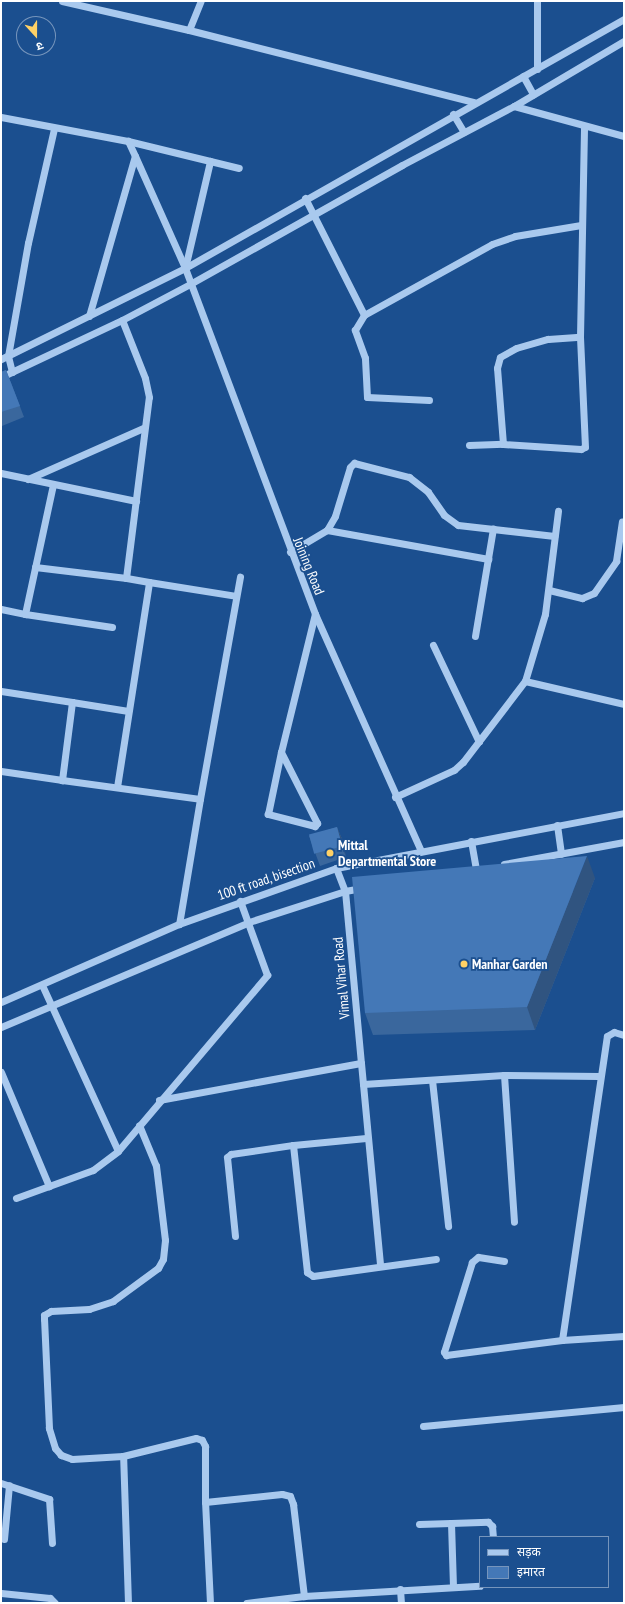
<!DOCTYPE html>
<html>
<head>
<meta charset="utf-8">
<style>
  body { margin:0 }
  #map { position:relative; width:625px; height:1604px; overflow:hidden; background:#1b4f8f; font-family:"PT Sans Narrow","Noto Sans Devanagari",sans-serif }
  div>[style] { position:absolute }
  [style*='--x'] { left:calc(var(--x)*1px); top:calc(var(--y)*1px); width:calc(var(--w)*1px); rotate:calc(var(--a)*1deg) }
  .minor>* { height:7px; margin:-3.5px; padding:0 3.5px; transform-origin:3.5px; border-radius:3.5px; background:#a9c9ee }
  .wall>* { inset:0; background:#3a679d }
  .shaded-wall>* { inset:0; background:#305480 }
  .building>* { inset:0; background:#4478b7; transform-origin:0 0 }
  .dots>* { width:11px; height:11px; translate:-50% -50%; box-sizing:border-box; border:2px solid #1b4f8f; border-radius:50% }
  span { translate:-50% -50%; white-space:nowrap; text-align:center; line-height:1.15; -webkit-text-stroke:3.5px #1b4f8f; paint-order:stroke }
  .street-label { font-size:14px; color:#fff }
  .poi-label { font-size:14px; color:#fff; font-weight:700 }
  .left { translate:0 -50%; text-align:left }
  .frame { position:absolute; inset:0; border:2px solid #fff; pointer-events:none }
  .legend { position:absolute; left:479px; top:1536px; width:130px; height:52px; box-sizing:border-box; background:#1b4f8f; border:1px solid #7695bc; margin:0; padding:5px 7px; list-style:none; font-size:12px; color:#fff }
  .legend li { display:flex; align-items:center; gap:8px; height:20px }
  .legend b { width:20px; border:1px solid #7695bc }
  .north { position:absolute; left:16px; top:16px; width:40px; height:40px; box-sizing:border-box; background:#1b4f8f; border:1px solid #7695bc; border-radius:50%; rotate:159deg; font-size:11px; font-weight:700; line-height:16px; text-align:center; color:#fff }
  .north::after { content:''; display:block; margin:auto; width:14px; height:18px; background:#ffd166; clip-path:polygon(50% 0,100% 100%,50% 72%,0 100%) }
</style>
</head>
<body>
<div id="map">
  <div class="minor">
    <i style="--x:62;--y:1;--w:130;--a:12.9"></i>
    <i style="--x:189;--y:30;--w:294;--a:14.2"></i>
    <i style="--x:189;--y:30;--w:31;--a:-68"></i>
    <i style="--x:537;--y:69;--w:68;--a:-90"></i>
    <i style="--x:523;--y:76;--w:21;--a:61"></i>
    <i style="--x:514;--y:106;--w:114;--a:15.3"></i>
    <i style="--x:453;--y:114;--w:21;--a:59"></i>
    <i style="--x:1;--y:117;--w:129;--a:10.7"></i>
    <i style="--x:128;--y:141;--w:114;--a:13.7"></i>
    <i style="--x:135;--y:156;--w:123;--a:65.9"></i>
    <i style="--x:185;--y:268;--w:370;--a:69.4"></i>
    <i style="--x:315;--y:614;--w:260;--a:65.9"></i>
    <i style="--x:305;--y:198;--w:131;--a:63.2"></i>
    <i style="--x:185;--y:268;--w:110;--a:-76.8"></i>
    <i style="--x:89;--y:316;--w:166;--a:-74"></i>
    <i style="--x:135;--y:156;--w:17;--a:-115"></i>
    <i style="--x:1;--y:359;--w:205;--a:-26.3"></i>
    <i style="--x:185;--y:268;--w:505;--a:-29.56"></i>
    <i style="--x:12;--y:372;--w:16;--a:-104"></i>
    <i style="--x:8;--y:356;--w:115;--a:-80"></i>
    <i style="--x:28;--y:243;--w:117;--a:-77.2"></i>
    <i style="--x:1;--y:377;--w:134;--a:-25.2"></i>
    <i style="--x:122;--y:320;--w:77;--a:-27.9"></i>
    <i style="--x:190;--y:284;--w:243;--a:-29.3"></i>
    <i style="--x:402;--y:165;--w:127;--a:-27.8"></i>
    <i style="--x:514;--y:106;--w:128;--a:-30.6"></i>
    <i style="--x:429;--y:400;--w:62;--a:-177.2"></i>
    <i style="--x:367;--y:397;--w:39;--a:-93"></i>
    <i style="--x:365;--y:358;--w:30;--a:-110"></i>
    <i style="--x:355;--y:330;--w:17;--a:-59"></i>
    <i style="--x:364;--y:315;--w:146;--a:-29"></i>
    <i style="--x:492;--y:244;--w:24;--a:-19"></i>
    <i style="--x:515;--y:236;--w:67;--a:-9.5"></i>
    <i style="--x:503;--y:444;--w:76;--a:-94.5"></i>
    <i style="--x:497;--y:368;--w:11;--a:-75"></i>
    <i style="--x:500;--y:357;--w:18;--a:-29"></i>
    <i style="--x:516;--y:348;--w:33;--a:-16"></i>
    <i style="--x:548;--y:339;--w:32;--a:-4"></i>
    <i style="--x:469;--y:445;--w:34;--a:-2"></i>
    <i style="--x:503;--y:444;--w:78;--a:3.7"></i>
    <i style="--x:581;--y:449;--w:4;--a:-27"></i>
    <i style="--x:585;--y:447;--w:110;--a:-92.6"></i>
    <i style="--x:580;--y:337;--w:211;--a:-88.9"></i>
    <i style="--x:1;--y:473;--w:138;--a:11.7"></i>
    <i style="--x:28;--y:479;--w:126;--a:-23.9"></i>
    <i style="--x:327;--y:530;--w:164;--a:10.2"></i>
    <i style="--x:290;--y:552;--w:43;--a:-30.7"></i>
    <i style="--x:327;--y:530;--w:16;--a:-60"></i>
    <i style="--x:335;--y:516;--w:51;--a:-73"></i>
    <i style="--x:350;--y:467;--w:6;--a:-45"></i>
    <i style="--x:354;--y:463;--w:57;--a:14.3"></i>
    <i style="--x:409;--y:477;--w:24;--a:38"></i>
    <i style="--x:428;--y:492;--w:28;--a:55"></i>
    <i style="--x:444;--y:515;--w:17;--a:36"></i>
    <i style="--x:458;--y:525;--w:97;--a:6.5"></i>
    <i style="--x:35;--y:567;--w:92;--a:6.9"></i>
    <i style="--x:149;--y:582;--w:88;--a:9.1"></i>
    <i style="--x:549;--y:590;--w:34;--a:14"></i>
    <i style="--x:582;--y:598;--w:13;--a:-23"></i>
    <i style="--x:594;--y:593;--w:39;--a:-55"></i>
    <i style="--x:616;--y:561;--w:40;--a:-81.5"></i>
    <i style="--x:1;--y:609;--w:25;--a:12"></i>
    <i style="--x:25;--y:614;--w:132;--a:-77.8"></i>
    <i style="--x:25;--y:614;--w:88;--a:8.5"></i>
    <i style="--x:475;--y:636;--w:109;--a:-80.5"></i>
    <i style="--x:433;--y:645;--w:107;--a:64.6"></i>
    <i style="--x:525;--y:681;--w:102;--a:13.1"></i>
    <i style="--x:1;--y:691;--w:72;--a:8.8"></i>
    <i style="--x:72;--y:702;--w:79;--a:97.3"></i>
    <i style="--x:62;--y:780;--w:139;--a:7.8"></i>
    <i style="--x:200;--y:799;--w:127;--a:99.5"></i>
    <i style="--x:72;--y:702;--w:57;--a:9.1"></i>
    <i style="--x:281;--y:752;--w:80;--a:63.1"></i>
    <i style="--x:317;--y:823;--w:4;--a:124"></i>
    <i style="--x:315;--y:826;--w:49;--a:-165.7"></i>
    <i style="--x:268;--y:814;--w:63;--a:-78.2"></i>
    <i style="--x:281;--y:752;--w:142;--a:-76.2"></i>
    <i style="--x:1;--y:771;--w:62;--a:8.4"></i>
    <i style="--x:117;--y:787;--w:207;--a:-81.1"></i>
    <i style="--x:149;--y:582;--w:23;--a:-170"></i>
    <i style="--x:126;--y:578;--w:182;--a:-82.8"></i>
    <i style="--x:149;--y:397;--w:19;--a:-102"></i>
    <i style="--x:145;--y:378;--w:62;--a:-111.6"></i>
    <i style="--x:395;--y:797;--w:65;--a:-24.6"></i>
    <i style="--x:454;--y:770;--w:12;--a:-42"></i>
    <i style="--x:463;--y:762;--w:102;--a:-52.6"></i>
    <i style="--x:525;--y:681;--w:70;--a:-73.4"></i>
    <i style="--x:545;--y:614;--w:104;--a:-82.8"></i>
    <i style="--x:200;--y:799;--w:226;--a:-79.8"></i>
    <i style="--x:557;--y:825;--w:29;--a:82"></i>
    <i style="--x:471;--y:841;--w:28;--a:80"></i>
    <i style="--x:504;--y:864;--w:122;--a:-10.4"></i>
    <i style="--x:336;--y:868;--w:25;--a:69"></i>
    <i style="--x:345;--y:891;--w:173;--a:84.7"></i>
    <i style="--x:1;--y:1002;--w:194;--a:-23.7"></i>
    <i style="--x:179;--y:924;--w:167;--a:-19.6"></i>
    <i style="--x:336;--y:868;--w:293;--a:-10.8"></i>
    <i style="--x:1;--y:1027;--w:269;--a:-22.9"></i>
    <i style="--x:249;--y:922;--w:101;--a:-17.9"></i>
    <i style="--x:345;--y:891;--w:17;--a:-10"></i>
    <i style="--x:1;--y:1072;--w:124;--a:67.2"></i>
    <i style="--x:504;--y:1075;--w:147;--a:86.1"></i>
    <i style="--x:432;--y:1080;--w:147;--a:83.7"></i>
    <i style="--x:363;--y:1084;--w:141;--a:-3.7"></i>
    <i style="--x:504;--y:1075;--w:95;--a:0.6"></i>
    <i style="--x:159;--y:1100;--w:205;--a:-10.4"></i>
    <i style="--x:361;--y:1063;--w:203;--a:84.6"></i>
    <i style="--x:366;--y:1138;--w:73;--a:174.5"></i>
    <i style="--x:293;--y:1145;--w:128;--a:83.7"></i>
    <i style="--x:307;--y:1272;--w:7;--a:34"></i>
    <i style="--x:313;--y:1276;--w:124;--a:-7.9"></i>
    <i style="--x:118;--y:1151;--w:231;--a:-49.7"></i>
    <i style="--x:267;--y:975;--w:79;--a:-110"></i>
    <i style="--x:16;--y:1198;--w:82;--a:-20"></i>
    <i style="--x:93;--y:1170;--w:31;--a:-37"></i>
    <i style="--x:118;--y:1151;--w:183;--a:-114.6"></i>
    <i style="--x:235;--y:1236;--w:79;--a:-95.8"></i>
    <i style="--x:227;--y:1157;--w:5;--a:-37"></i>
    <i style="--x:231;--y:1154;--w:63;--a:-8.3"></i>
    <i style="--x:504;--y:1261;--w:26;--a:-171"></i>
    <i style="--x:478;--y:1257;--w:8;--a:140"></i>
    <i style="--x:472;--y:1262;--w:94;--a:107.3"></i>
    <i style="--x:444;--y:1352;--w:4;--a:56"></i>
    <i style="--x:446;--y:1355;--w:117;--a:-7.4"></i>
    <i style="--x:562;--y:1340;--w:62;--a:-3.7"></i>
    <i style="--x:562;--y:1340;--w:307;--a:-81.6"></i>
    <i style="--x:607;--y:1036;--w:8;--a:-30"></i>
    <i style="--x:614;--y:1032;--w:10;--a:17"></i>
    <i style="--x:423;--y:1426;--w:202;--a:-5.4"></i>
    <i style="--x:123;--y:1456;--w:51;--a:176.6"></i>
    <i style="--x:72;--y:1459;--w:12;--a:-160"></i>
    <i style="--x:61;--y:1455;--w:9;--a:-131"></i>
    <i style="--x:55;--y:1448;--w:21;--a:-107"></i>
    <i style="--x:49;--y:1428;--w:109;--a:-92.6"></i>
    <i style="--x:44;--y:1319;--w:4;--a:-90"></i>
    <i style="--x:44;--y:1315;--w:8;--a:-30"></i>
    <i style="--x:51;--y:1311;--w:38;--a:-3"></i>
    <i style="--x:89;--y:1309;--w:25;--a:-18"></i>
    <i style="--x:113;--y:1301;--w:56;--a:-36.3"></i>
    <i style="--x:158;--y:1268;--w:10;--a:-61"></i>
    <i style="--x:163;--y:1259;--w:19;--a:-84"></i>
    <i style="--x:165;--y:1240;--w:75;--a:-96.9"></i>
    <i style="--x:156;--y:1166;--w:44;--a:-112.5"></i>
    <i style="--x:1;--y:1483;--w:51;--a:18.4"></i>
    <i style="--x:49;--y:1499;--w:44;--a:86.1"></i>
    <i style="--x:451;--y:1523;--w:37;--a:-2"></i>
    <i style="--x:488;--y:1522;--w:6;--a:45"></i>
    <i style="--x:492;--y:1526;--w:11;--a:85"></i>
    <i style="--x:419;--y:1524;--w:32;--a:-2"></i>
    <i style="--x:451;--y:1523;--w:63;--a:88.2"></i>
    <i style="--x:4;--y:1539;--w:54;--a:-84.7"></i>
    <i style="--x:400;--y:1589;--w:14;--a:86"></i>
    <i style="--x:1;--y:1593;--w:49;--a:5.8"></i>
    <i style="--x:50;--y:1598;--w:7;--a:45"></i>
    <i style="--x:304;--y:1596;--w:176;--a:-3.3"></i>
    <i style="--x:128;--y:1603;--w:147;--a:-91.9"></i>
    <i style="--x:123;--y:1456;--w:75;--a:-13.9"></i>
    <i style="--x:196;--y:1438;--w:6;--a:18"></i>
    <i style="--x:202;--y:1440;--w:7;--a:63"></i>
    <i style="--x:205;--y:1446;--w:56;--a:90"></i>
    <i style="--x:210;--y:1603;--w:101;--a:-92.8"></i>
    <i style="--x:205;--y:1502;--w:77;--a:-5.9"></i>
    <i style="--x:282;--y:1494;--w:8;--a:14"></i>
    <i style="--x:290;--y:1496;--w:9;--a:69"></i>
    <i style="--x:293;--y:1504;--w:93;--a:83.2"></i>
    <i style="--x:304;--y:1596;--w:58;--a:173.1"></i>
  </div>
  <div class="wall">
    <i style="clip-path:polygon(6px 370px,24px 417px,2px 426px,1px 423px,1px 372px)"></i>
    <i style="clip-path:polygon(337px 827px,342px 839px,346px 857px,320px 866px,309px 836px)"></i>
    <i style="clip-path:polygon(595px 878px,535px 1030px,373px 1035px,365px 1013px)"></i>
  </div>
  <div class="shaded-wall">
    <i style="clip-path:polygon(337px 827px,342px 839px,346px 857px,342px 846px)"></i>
    <i style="clip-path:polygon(587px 856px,595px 878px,535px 1030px,527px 1007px)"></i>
  </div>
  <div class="building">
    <i style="clip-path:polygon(6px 370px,20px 406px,1px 412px,1px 372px)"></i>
    <i style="left:337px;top:827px;width:20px;height:29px;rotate:75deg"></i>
    <i style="clip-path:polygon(587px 856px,527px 1007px,365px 1013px,352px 877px)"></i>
  </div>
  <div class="dots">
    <i style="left:330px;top:853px;background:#ffd166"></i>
    <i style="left:464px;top:964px;background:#ffd166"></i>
  </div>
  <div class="street-label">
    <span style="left:309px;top:566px;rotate:68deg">Joining Road</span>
    <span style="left:266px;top:879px;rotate:-19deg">100 ft road, bisection</span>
    <span style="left:341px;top:978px;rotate:-95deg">Vimal Vihar Road</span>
  </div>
  <div class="poi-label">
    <span class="left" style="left:338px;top:853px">Mittal<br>Departmental Store</span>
    <span class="left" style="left:472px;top:964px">Manhar Garden</span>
  </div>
  <div class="frame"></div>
  <ul class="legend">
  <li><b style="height:5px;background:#a9c9ee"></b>सड़क</li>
  <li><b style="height:11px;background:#4478b7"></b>इमारत</li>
  </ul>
  <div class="north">उ</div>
</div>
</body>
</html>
